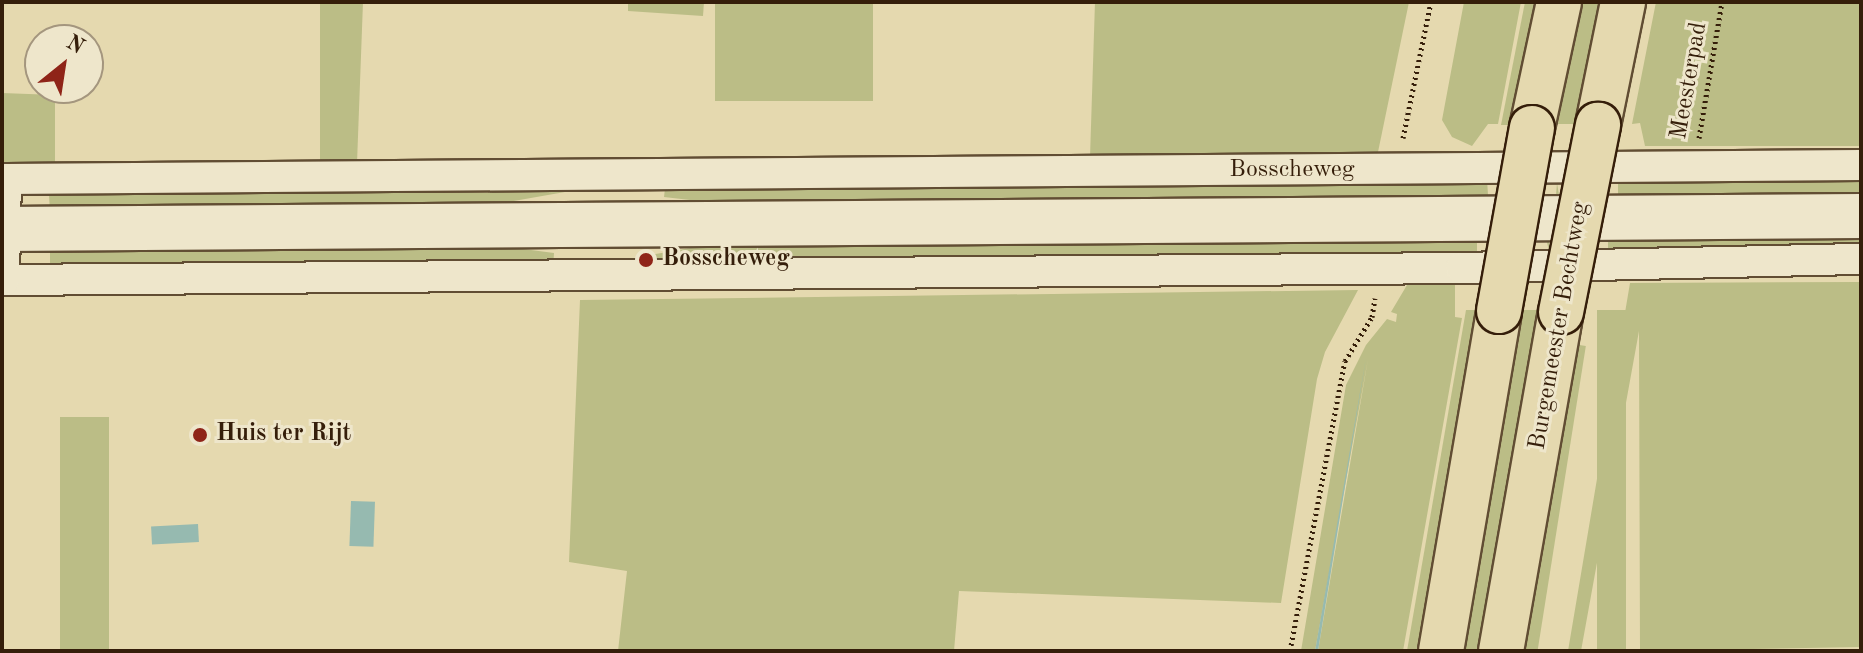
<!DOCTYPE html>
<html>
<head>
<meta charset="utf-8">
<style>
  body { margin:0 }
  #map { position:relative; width:1863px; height:653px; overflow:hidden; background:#e5d9af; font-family:"Old Standard TT",serif }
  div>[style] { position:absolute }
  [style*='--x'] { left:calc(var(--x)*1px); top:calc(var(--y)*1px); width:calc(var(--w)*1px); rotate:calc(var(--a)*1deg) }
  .green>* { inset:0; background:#bbbd86; transform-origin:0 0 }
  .water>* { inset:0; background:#96bab0; transform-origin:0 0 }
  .path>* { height:5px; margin-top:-2.5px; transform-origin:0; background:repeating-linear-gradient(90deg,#351e0a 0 2px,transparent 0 6px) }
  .roads { filter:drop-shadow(2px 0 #614d33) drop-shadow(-2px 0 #614d33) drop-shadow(0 2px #614d33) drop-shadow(0 -2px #614d33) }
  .street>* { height:30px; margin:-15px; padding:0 15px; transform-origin:15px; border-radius:15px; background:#eee6cb }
  .secondary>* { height:44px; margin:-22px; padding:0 22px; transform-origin:22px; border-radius:22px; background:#eee6cb }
  .primary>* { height:44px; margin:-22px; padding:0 22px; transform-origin:22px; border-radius:22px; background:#e5d9af }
  .bridges { filter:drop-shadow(2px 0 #351e0a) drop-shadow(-2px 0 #351e0a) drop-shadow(0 2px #351e0a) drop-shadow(0 -2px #351e0a) }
  .primary-bridge>* { height:44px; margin:-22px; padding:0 22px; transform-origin:22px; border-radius:22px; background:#e5d9af }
  .dots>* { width:22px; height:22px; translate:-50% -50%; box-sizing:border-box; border:4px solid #eee6cb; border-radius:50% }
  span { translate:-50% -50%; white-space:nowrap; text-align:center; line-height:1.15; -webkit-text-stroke:6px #eee6cb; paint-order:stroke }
  .street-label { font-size:24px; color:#351e0a }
  .poi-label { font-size:24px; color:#351e0a; font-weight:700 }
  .left { translate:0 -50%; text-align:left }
  .frame { position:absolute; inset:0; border:4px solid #351e0a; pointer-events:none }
  .north { position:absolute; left:24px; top:24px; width:80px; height:80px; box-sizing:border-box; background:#eee6cb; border:2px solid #a4967e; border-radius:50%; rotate:30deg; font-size:22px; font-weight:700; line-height:32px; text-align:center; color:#351e0a }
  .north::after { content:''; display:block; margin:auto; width:28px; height:36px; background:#8f2418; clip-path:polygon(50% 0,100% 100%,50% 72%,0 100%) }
</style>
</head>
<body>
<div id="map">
  <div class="green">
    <i style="clip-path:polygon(320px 2px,363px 2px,357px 163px,320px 162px)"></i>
    <i style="clip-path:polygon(628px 2px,704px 2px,703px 16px,628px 11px)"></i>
    <i style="left:715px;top:2px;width:158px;height:99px"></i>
    <i style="clip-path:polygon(1095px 2px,1409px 2px,1378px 152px,1090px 157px)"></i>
    <i style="clip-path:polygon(1464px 2px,1521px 2px,1498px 124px,1488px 124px,1472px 146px,1452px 137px,1442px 120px)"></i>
    <i style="clip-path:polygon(1525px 2px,1542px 2px,1510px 125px,1501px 125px)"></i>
    <i style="clip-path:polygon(1579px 2px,1602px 2px,1578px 124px,1558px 124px)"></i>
    <i style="clip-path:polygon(1656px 2px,1861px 2px,1861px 146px,1645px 146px,1640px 123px,1632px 124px)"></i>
    <i style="clip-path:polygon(2px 93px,55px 95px,55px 163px,2px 175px)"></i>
    <i style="clip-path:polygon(1861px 177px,1861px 197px,742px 206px,664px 197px,666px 180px,1487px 179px,1488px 195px,1556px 195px,1557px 183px,1559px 195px,1564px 196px,1618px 195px,1618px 178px)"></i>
    <i style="clip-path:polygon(565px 192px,469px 209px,50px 212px,49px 195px)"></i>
    <i style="clip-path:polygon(1861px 232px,1861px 251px,1608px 254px,1608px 239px,1549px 239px,1549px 250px,1546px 239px,1477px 239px,1477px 255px,650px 269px,650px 255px,730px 241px)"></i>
    <i style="clip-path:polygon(476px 243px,554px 253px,553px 270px,50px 267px,50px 247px)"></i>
    <i style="clip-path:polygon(1861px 282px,1861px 647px,1640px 651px,1639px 331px,1581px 651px,1568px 651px,1630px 283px)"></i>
    <i style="clip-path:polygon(1407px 285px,1455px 285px,1455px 317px,1462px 318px,1403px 651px,1318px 651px,1368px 359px,1315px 651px,1301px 651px,1346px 385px,1366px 345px,1387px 319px,1396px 322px,1397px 314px,1391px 312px)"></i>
    <i style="clip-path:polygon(1358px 290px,1325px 352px,1317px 379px,1281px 603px,959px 591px,954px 651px,618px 651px,627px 571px,569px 562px,580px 300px)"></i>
    <i style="clip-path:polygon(1466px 310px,1475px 310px,1480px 318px,1424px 651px,1407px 651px)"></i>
    <i style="clip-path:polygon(1523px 310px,1543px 310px,1483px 651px,1460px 651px,1513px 344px,1518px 338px)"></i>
    <i style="left:1597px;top:310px;width:29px;height:346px"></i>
    <i style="left:1573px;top:344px;width:13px;height:312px;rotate:9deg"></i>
    <i style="left:60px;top:417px;width:49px;height:234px"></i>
  </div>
  <div class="water">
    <i style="clip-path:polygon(1366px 358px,1318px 651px,1315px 651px)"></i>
    <i style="left:351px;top:501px;width:24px;height:45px;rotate:2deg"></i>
    <i style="left:198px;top:524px;width:18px;height:47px;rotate:87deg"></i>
  </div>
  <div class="path">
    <i style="--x:1403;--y:138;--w:139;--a:-78.4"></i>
    <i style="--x:1699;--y:138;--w:138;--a:-80.4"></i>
    <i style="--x:1290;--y:651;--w:295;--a:-79.3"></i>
    <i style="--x:1345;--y:361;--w:52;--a:-58.5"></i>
    <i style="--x:1372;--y:317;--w:19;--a:-81"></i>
  </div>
  <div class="roads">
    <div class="street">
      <i style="--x:2;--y:280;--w:1459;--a:-0.47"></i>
      <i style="--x:1461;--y:268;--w:400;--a:-1.3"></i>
      <i style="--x:4;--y:280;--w:101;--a:-88.9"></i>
      <i style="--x:6;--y:179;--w:1855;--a:-0.43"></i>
    </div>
    <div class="secondary">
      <i style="--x:2;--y:229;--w:1859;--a:-0.4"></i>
    </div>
    <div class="primary">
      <i style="--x:1598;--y:125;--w:126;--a:-78.5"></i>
      <i style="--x:1532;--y:128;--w:129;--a:-77.9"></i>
      <i style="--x:1441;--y:651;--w:345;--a:-80.3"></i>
      <i style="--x:1501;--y:651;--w:344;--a:-80"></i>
    </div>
  </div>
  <div class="bridges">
    <div class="primary-bridge">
      <i style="--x:1499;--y:311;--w:186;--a:-79.8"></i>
      <i style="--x:1561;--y:312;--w:191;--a:-78.8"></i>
    </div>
  </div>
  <div class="dots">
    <i style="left:646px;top:260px;background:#8f2418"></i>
    <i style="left:200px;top:435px;background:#8f2418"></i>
  </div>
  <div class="street-label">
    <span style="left:1690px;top:81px;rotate:-80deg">Meesterpad</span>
    <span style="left:1292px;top:171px">Bosscheweg</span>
    <span style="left:1560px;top:326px;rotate:-80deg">Burgemeester Bechtweg</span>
  </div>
  <div class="poi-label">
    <span class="left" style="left:662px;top:260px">Bosscheweg</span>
    <span class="left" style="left:216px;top:435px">Huis ter Rijt</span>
  </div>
  <div class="frame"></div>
  <div class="north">N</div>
</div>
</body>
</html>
